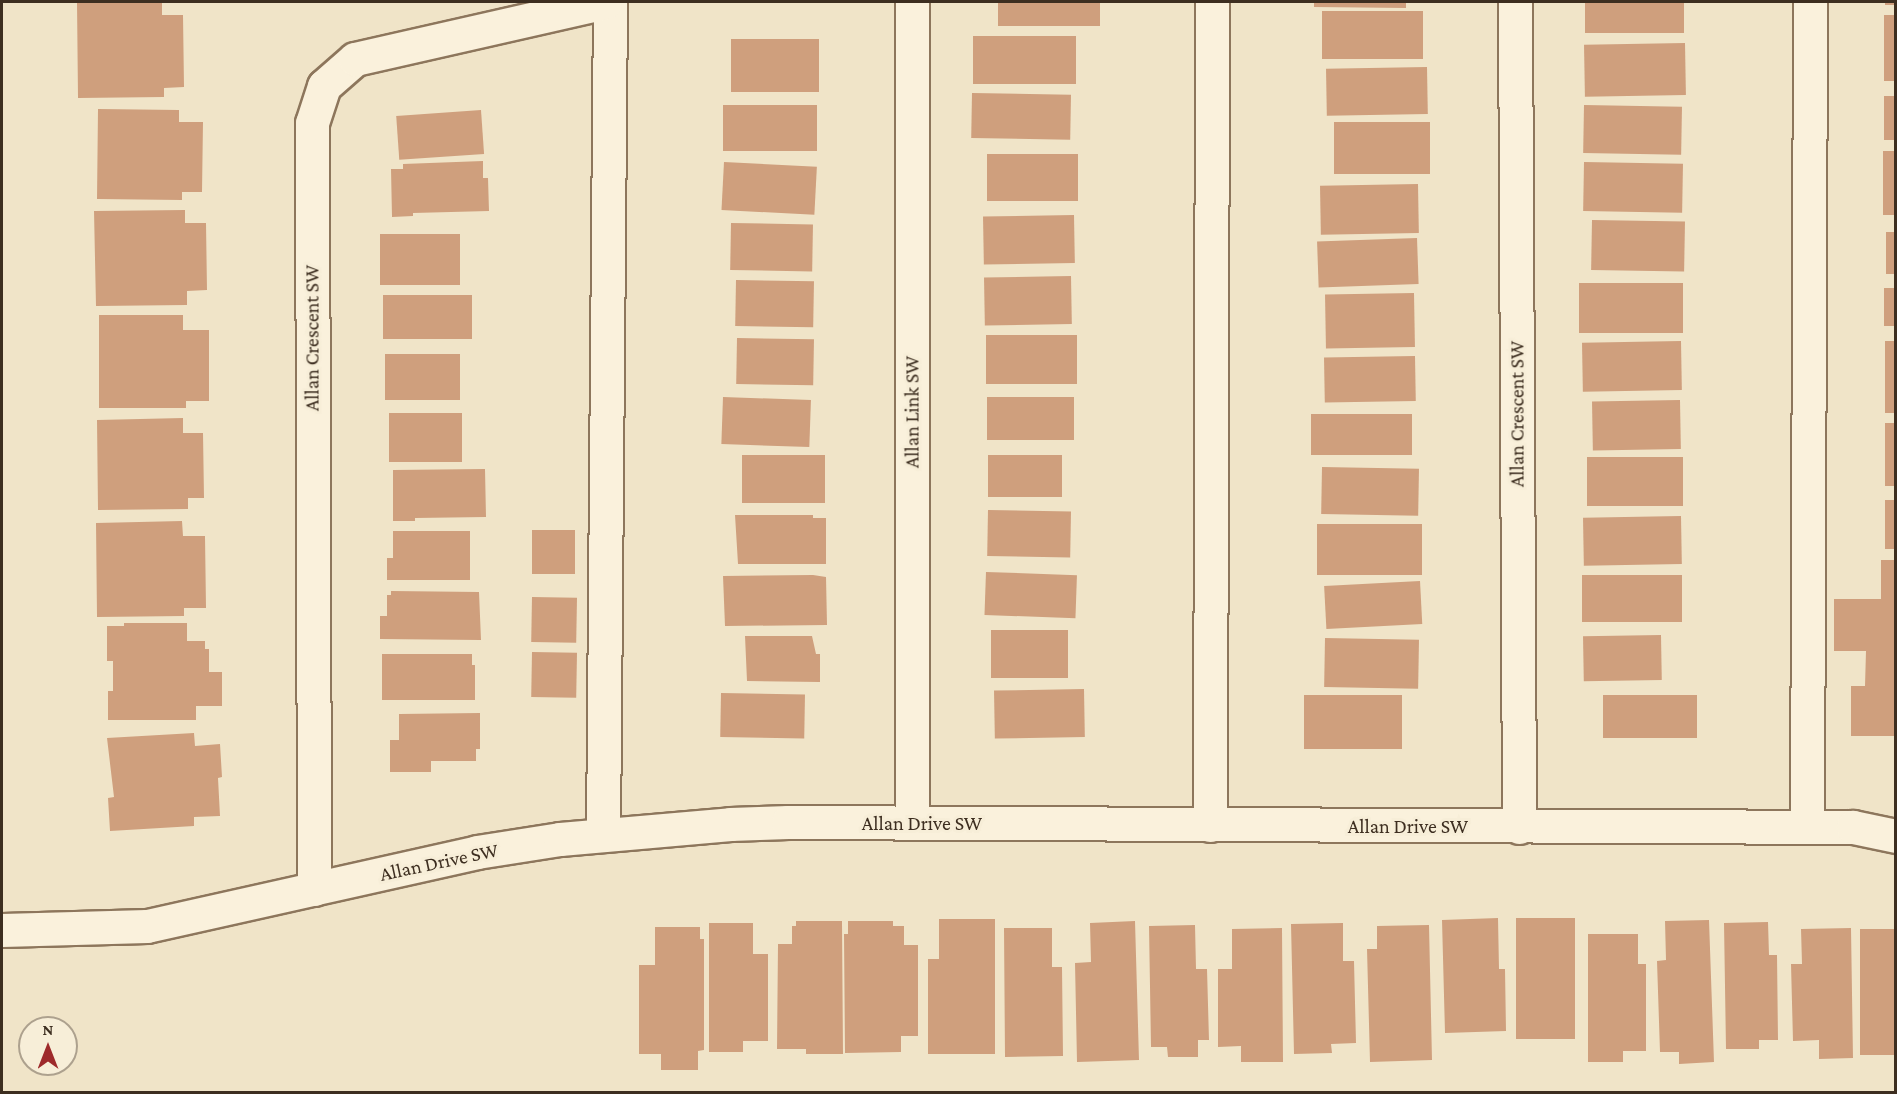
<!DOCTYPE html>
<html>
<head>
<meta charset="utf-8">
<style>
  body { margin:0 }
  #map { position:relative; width:1897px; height:1094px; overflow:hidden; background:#f0e4c8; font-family:"Crimson Pro",serif }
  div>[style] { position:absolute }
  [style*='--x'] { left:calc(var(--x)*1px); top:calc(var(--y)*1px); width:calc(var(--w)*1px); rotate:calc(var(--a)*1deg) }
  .building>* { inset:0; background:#cf9f7d; transform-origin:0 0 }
  .roads { filter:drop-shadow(2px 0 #8d765c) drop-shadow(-2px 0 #8d765c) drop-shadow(0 2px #8d765c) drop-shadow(0 -2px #8d765c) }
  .minor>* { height:33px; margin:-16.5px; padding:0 16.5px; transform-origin:16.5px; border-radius:16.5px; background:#faf1dc }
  span { translate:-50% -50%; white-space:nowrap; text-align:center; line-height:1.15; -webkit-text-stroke:6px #f7eed8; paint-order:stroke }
  .street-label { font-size:20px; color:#3d2e20 }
  .frame { position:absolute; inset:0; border:3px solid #3d2e20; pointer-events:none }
  .north { position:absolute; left:18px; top:1016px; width:60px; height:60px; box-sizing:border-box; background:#f7eed8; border:2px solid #ada18e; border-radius:50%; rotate:0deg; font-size:16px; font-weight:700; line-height:24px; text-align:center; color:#3d2e20 }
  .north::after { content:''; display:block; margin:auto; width:21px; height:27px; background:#9e2a2b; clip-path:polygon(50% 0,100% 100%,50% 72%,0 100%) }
</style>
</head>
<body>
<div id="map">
  <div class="building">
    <i style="clip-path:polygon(77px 2px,162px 2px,162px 15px,183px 15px,184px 87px,164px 88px,164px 97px,78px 98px)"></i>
    <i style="left:998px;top:2px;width:102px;height:24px"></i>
    <i style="clip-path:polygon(1314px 2px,1406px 2px,1406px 8px,1314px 7px)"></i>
    <i style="left:1585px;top:2px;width:99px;height:31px"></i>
    <i style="left:1885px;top:2px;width:11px;height:3px"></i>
    <i style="left:1322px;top:11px;width:101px;height:48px"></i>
    <i style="left:1884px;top:15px;width:12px;height:66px"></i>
    <i style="left:973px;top:36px;width:103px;height:48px"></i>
    <i style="left:731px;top:39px;width:88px;height:53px"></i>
    <i style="left:1685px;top:43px;width:52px;height:101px;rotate:89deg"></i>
    <i style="left:1427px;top:67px;width:47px;height:101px;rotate:89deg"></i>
    <i style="left:972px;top:93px;width:99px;height:45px;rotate:1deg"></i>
    <i style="left:1896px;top:96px;width:44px;height:12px;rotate:90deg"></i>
    <i style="left:723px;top:105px;width:94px;height:46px"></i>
    <i style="left:1584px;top:105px;width:98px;height:48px;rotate:1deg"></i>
    <i style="clip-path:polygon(98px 109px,179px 110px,179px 122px,203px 122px,202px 192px,182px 192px,182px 200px,97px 199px)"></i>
    <i style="left:481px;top:110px;width:44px;height:85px;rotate:86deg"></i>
    <i style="left:1430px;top:122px;width:52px;height:96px;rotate:90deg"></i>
    <i style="left:1883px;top:151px;width:13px;height:64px"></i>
    <i style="left:987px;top:154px;width:91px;height:47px"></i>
    <i style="clip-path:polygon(483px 161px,483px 178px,488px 178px,489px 211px,413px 213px,413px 216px,392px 217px,391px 169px,403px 169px,403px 164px)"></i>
    <i style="left:724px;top:162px;width:93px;height:48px;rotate:3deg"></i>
    <i style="left:1584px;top:162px;width:99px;height:49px;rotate:1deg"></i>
    <i style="left:1418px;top:184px;width:49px;height:98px;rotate:89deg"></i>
    <i style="clip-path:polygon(185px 210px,185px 223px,206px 223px,207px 290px,187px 291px,187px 305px,96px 306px,94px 211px)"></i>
    <i style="left:1074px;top:215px;width:48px;height:91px;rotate:89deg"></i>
    <i style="left:1592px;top:220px;width:93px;height:50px;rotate:1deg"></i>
    <i style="left:731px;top:223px;width:82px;height:47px;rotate:1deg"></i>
    <i style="left:1886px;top:232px;width:10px;height:42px"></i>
    <i style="left:380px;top:234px;width:80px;height:51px"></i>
    <i style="left:1417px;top:238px;width:46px;height:100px;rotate:88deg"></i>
    <i style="left:1071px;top:276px;width:48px;height:87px;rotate:89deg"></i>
    <i style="left:736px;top:280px;width:78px;height:46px;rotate:1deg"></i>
    <i style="left:1579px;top:283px;width:104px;height:50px"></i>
    <i style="left:1884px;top:288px;width:12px;height:38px"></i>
    <i style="left:1414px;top:293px;width:54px;height:89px;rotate:89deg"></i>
    <i style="left:472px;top:295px;width:44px;height:89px;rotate:90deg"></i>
    <i style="clip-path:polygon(99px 315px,183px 315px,183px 330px,209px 330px,209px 401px,186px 401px,186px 408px,99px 408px)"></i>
    <i style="left:1077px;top:335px;width:49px;height:91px;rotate:90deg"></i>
    <i style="left:737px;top:338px;width:77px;height:46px;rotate:1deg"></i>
    <i style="left:1681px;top:341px;width:49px;height:99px;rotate:89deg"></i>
    <i style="left:1885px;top:341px;width:11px;height:72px"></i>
    <i style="left:385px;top:354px;width:75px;height:46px"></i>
    <i style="left:1415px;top:356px;width:45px;height:91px;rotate:89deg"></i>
    <i style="left:723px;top:397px;width:88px;height:47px;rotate:2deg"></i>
    <i style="left:987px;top:397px;width:87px;height:43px"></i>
    <i style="left:1680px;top:400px;width:49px;height:88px;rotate:89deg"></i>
    <i style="left:462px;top:413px;width:49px;height:73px;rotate:90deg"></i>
    <i style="left:1311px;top:414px;width:101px;height:41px"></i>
    <i style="clip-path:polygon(183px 418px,183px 433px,203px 433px,204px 498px,188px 498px,188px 509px,98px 510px,97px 420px)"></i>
    <i style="left:1885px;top:423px;width:11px;height:63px"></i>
    <i style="left:742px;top:455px;width:83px;height:48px"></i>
    <i style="left:1062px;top:455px;width:42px;height:74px;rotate:90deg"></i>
    <i style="left:1683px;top:457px;width:49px;height:96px;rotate:90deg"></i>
    <i style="left:1322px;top:467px;width:97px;height:47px;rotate:1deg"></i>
    <i style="clip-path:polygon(485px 469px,486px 517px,415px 518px,415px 521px,393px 521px,393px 470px)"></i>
    <i style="left:1885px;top:500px;width:11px;height:49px"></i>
    <i style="left:988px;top:510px;width:83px;height:46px;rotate:1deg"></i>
    <i style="clip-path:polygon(735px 515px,813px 515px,813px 518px,826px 518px,826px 564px,738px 564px)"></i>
    <i style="left:1681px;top:516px;width:48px;height:98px;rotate:89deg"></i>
    <i style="clip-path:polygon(182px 521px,183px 536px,205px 536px,206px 608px,184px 608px,184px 616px,97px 617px,96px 523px)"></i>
    <i style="left:1317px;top:524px;width:105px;height:51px"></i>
    <i style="left:575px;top:530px;width:44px;height:43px;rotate:90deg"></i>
    <i style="clip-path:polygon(393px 531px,470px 531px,470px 580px,387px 580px,387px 558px,393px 558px)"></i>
    <i style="clip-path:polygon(1881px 560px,1896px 560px,1896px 736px,1851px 736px,1851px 686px,1865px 686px,1866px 651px,1834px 651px,1834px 599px,1881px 599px)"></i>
    <i style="left:986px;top:572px;width:91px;height:43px;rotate:2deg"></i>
    <i style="clip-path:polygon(813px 575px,826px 577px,827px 625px,725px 626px,723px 576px)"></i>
    <i style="left:1582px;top:575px;width:100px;height:47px"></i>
    <i style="left:1420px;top:581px;width:43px;height:96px;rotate:87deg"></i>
    <i style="clip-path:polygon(391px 591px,479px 592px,481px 640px,380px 639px,380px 616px,387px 616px,387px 595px,391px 595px)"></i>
    <i style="left:532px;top:597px;width:45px;height:45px;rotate:1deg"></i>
    <i style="clip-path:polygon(124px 623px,187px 623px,187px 641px,205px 641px,205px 649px,209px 649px,209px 672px,222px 672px,222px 706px,196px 706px,196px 720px,108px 720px,108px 691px,113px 691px,113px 661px,107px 661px,107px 626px,124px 626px)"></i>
    <i style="left:991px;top:630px;width:77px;height:48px"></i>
    <i style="left:1661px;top:635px;width:45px;height:78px;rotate:89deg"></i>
    <i style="clip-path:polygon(745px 636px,812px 636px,816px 654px,820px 654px,820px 682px,747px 681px)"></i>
    <i style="left:1325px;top:638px;width:94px;height:49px;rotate:1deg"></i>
    <i style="left:532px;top:652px;width:45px;height:45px;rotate:1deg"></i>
    <i style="clip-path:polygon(382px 654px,472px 654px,472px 665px,475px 665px,475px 700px,382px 700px)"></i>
    <i style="left:1084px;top:689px;width:48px;height:90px;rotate:89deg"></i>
    <i style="left:721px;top:693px;width:84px;height:44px;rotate:1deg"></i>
    <i style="left:1304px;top:695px;width:98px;height:54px"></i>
    <i style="left:1603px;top:695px;width:94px;height:43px"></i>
    <i style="clip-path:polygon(480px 713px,480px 749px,476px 749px,476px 761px,431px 761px,431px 772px,390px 772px,390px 740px,399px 740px,399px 714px)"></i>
    <i style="clip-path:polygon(194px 733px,195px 746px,220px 744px,222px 777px,218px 778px,220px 816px,194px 817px,194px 826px,110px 831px,108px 798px,114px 797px,107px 738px)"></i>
    <i style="clip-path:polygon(1498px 918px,1499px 969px,1505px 969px,1506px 1031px,1445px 1033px,1442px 920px)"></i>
    <i style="left:1516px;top:918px;width:59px;height:121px"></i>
    <i style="clip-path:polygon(939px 919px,995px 919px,995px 1054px,928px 1054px,928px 959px,939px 959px)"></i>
    <i style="clip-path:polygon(1709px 920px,1714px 1062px,1679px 1064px,1679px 1052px,1660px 1052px,1657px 961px,1666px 960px,1665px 921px)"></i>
    <i style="clip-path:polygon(796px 921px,842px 921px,843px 1054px,806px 1054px,806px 1049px,777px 1049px,778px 944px,792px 944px,792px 926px,796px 926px)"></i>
    <i style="clip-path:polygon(848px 921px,893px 921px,893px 926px,904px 926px,904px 945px,918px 945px,918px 1036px,901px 1036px,901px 1052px,845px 1053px,844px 934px,848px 934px)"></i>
    <i style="clip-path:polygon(1135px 921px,1139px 1060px,1077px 1062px,1075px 963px,1091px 962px,1090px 923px)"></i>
    <i style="clip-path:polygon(1768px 922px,1769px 955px,1777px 955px,1778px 1040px,1759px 1040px,1759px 1049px,1726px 1049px,1724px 923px)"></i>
    <i style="clip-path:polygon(709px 923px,753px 923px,753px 954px,768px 954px,768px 1041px,743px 1041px,743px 1052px,709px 1052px)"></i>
    <i style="clip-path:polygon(1343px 923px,1343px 961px,1354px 961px,1356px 1043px,1331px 1044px,1332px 1053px,1294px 1054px,1291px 924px)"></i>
    <i style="clip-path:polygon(1195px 925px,1196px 969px,1207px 969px,1209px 1040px,1198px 1040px,1198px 1057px,1168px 1057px,1167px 1047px,1151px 1047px,1149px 926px)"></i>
    <i style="clip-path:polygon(1429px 925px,1432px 1060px,1370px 1062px,1367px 949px,1377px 949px,1377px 926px)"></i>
    <i style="clip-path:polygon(655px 927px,700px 927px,700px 939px,704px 939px,704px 1050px,698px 1051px,698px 1070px,661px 1070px,661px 1054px,639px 1054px,639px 965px,655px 965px)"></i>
    <i style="clip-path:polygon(1004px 928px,1052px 928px,1052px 967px,1062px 967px,1063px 1056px,1005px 1057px)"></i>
    <i style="clip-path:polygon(1282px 928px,1283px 1062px,1241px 1062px,1241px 1046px,1218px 1047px,1218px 969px,1232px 969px,1232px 929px)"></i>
    <i style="clip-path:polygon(1851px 928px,1853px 1058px,1819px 1059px,1819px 1040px,1793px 1041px,1791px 964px,1802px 964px,1801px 929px)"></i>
    <i style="left:1860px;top:929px;width:36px;height:126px"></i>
    <i style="clip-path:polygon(1588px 934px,1638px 934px,1638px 964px,1646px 964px,1646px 1051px,1623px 1051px,1623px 1062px,1588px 1062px)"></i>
  </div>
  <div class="roads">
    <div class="minor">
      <i style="--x:1515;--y:2;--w:825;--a:89.72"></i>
      <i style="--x:912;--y:823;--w:821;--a:-90"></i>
      <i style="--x:1210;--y:825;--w:823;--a:-89.86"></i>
      <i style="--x:1807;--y:827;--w:825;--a:-89.79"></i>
      <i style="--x:603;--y:835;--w:833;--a:-89.52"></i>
      <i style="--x:314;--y:889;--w:766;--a:-90.15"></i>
      <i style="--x:312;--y:123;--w:39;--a:-72"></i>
      <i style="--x:324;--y:86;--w:41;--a:-41.1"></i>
      <i style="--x:355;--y:59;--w:256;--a:-12.8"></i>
      <i style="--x:2;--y:930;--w:145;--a:-1.6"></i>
      <i style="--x:147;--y:926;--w:338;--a:-12.6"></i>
      <i style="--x:477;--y:852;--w:84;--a:-8.9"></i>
      <i style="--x:560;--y:839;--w:171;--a:-5"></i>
      <i style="--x:730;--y:824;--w:58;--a:-2"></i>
      <i style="--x:788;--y:822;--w:1065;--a:0.27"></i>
      <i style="--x:1853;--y:827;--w:44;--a:11.8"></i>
    </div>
  </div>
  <div class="street-label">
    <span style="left:312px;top:338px;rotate:-90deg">Allan Crescent SW</span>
    <span style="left:912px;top:412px;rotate:-90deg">Allan Link SW</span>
    <span style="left:1517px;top:414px;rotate:-90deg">Allan Crescent SW</span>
    <span style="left:922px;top:823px">Allan Drive SW</span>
    <span style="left:1408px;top:826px">Allan Drive SW</span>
    <span style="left:439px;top:862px;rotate:-12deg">Allan Drive SW</span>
  </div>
  <div class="frame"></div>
  <div class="north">N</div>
</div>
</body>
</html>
